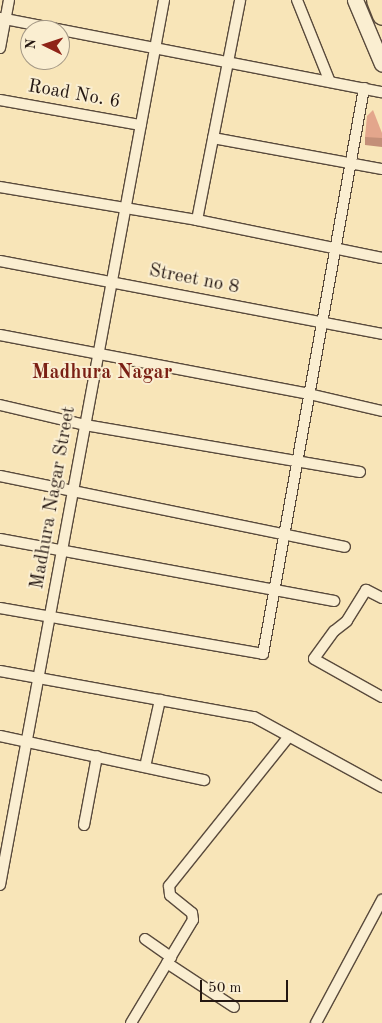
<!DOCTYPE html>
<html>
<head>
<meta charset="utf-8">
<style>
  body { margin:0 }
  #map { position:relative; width:382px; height:1023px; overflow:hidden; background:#f8e5b8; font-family:"Old Standard TT",serif }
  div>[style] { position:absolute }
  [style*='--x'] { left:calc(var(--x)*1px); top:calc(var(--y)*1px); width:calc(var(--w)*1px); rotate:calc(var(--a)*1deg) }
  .roads { filter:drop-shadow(1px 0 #594a3c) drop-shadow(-1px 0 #594a3c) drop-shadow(0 1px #594a3c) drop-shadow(0 -1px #594a3c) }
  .street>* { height:10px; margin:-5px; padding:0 5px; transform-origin:5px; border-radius:5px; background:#faeed1 }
  .secondary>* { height:15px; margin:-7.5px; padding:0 7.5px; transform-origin:7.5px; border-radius:7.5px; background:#faeed1 }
  .highway>* { height:19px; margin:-9.5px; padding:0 9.5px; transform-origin:9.5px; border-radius:9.5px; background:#f8e5b8 }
  .wall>* { inset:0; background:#c38f78 }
  .building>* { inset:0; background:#e3a68c }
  span { translate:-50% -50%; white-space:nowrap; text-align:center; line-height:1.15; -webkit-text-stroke:4px #faeed1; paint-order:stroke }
  .street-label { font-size:19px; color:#241712 }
  .neighbourhood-label { font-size:20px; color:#7a1f14; font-weight:700 }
  .north { position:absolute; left:20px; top:20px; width:50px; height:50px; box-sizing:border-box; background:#faeed1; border:1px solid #a49885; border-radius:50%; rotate:274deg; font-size:14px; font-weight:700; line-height:20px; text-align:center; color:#241712 }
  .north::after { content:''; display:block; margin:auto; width:18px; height:22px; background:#8f2418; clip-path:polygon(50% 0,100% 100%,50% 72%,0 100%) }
  .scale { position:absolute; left:200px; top:980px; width:88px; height:22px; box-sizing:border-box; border:2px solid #241712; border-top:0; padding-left:6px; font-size:15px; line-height:18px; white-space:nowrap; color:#241712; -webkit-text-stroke:4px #faeed1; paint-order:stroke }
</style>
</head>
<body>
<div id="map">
  <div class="roads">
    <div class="street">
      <i style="--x:297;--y:0;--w:88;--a:68.1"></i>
      <i style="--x:0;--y:18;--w:389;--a:11"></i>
      <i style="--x:0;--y:48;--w:49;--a:-79.4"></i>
      <i style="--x:0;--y:100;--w:143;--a:10.1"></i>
      <i style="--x:213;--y:138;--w:172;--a:10.4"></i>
      <i style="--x:0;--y:187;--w:200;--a:9.5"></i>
      <i style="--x:197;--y:220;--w:189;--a:11.6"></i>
      <i style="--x:197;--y:220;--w:224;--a:-78.9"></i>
      <i style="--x:0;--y:261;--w:389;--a:10.8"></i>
      <i style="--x:0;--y:335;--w:315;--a:10.8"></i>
      <i style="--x:309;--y:394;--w:75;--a:13.1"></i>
      <i style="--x:0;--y:405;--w:87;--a:13.2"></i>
      <i style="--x:85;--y:425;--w:279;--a:9.7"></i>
      <i style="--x:0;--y:476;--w:352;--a:11.6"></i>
      <i style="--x:0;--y:539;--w:340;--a:10.5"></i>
      <i style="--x:382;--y:598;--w:18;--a:-153"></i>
      <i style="--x:366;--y:590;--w:36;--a:122"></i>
      <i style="--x:347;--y:621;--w:16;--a:142"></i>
      <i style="--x:334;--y:631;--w:34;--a:126"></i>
      <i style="--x:314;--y:659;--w:78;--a:29.2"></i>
      <i style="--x:0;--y:608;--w:267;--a:9.9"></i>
      <i style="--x:263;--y:654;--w:575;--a:-79.88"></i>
      <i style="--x:0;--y:671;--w:258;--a:10.3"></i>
      <i style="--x:254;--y:717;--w:146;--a:28.7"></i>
      <i style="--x:0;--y:736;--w:209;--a:12.2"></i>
      <i style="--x:145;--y:767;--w:69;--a:-77.4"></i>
      <i style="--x:84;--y:825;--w:70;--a:-79.3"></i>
      <i style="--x:0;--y:885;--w:900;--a:-79.5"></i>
      <i style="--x:145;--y:939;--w:32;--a:35"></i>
      <i style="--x:167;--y:963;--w:80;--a:33.3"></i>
      <i style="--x:131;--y:1023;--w:120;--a:-59"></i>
      <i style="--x:193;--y:920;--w:7;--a:-98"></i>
      <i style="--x:192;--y:913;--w:28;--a:-141"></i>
      <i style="--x:170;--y:895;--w:9;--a:-96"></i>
      <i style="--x:169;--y:886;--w:192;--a:-51.3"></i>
      <i style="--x:316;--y:1023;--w:140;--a:-61.8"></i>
    </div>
    <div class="secondary">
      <i style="--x:355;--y:0;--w:69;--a:67.1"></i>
    </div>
    <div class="highway">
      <i style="--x:376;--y:0;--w:16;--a:68"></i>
    </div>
  </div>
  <div class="wall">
    <i style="clip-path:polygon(382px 133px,382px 147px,365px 145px,365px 137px)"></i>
  </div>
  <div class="building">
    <i style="clip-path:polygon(373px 110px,382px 133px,382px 138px,365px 137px,367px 116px)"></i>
  </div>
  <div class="street-label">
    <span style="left:74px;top:95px;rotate:10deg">Road No. 6</span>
    <span style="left:194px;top:280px;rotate:11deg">Street no 8</span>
    <span style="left:54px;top:498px;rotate:-80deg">Madhura Nagar Street</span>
  </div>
  <div class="neighbourhood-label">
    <span style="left:102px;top:373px">Madhura Nagar</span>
  </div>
  <div class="north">N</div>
  <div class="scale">50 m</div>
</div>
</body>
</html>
